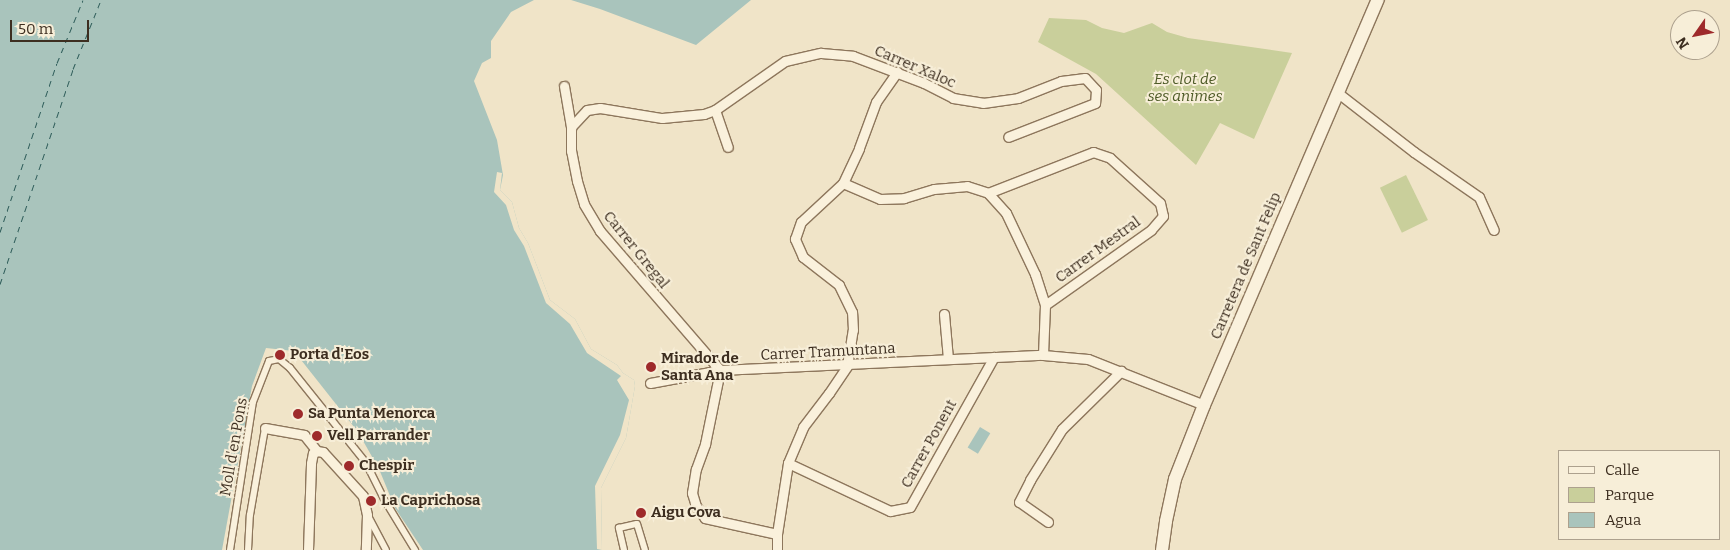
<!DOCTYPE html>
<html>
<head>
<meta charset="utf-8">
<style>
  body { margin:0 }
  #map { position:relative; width:1730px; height:550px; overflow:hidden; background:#f0e4c8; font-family:Bitter,serif }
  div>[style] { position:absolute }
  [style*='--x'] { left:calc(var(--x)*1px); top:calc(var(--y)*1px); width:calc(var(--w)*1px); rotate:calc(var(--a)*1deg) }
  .green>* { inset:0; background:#c9cf9b; transform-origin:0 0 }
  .water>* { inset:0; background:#a9c4bc; transform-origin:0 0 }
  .pier>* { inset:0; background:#f0e4c8 }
  .ferry>* { height:1px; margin-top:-0.5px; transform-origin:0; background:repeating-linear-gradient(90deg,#2f5d5a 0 6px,transparent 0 11px) }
  .roads { filter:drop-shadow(1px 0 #8d765c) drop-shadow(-1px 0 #8d765c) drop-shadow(0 1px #8d765c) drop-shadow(0 -1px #8d765c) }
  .pedestrian>* { height:6px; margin:-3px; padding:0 3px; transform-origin:3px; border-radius:3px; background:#faf1dc }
  .minor>* { height:9px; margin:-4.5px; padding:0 4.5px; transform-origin:4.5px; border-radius:4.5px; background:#faf1dc }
  .secondary>* { height:12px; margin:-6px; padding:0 6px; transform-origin:6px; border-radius:6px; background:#faf1dc }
  .dots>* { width:14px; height:14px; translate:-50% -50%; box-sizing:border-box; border:2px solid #f7eed8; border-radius:50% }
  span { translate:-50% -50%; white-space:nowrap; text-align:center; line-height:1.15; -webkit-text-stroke:4px #f7eed8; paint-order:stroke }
  .street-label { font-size:15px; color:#3d2e20 }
  .park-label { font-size:15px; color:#4d5a26; font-style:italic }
  .poi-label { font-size:15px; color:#3d2e20; font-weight:700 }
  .left { translate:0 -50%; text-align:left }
  .legend { position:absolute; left:1558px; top:450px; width:162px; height:90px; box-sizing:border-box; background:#f7eed8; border:1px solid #ada18e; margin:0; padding:6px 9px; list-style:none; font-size:15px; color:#3d2e20 }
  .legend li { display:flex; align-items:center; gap:10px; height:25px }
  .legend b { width:25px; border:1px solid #ada18e }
  .north { position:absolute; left:1670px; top:10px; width:50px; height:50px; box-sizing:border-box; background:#f7eed8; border:1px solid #ada18e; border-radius:50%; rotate:237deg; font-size:14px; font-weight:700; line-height:20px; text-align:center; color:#3d2e20 }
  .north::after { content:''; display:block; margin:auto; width:18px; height:22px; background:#9e2a2b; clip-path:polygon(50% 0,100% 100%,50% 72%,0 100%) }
  .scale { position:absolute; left:10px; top:20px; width:79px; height:22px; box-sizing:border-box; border:2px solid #3d2e20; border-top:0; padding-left:6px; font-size:15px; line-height:18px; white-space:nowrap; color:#3d2e20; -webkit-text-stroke:4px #f7eed8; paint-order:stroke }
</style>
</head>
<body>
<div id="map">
  <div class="green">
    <i style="clip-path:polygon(1049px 18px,1086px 20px,1102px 28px,1124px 33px,1152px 23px,1167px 32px,1188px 38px,1292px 53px,1254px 139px,1220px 123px,1196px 165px,1096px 74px,1038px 42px)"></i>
    <i style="left:1406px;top:175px;width:50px;height:29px;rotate:64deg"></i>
  </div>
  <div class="water">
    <i style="clip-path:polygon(0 0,534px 0,511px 12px,491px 41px,491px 58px,482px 63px,474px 81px,497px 140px,503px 175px,500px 190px,512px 202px,519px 228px,528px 243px,550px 300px,575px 319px,591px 349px,617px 365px,623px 373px,634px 380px,635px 386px,626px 438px,601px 488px,602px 550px,423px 550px,395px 508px,379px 469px,358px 432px,294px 351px,266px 348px,252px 386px,222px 550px,0 550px)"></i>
    <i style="clip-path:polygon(571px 0,751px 0,696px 45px,600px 9px)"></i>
    <i style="left:980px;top:427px;width:12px;height:24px;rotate:31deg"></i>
  </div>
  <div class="pier">
    <i style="clip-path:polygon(497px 172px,502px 173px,500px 190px,512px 202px,519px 228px,528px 243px,550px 300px,575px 319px,591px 349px,617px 365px,623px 373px,634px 380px,635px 386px,626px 438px,601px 488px,602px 550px,597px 549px,595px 486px,620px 435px,629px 400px,617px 380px,621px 376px,587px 353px,570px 324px,546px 303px,524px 246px,514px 230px,506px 205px,494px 192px)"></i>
  </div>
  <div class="ferry">
    <i style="--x:0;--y:232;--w:178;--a:-71.4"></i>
    <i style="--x:57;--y:63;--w:68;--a:-67.6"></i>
    <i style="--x:0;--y:284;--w:227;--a:-71.2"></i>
    <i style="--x:73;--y:69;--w:74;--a:-67.9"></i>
  </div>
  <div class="roads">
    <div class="pedestrian">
      <i style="--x:368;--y:516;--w:38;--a:62"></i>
      <i style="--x:230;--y:550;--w:150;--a:-81.2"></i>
      <i style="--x:253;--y:402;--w:44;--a:-68.7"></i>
      <i style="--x:269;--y:361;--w:10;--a:-11"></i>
      <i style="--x:279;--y:359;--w:14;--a:39"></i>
      <i style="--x:290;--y:368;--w:122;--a:51.3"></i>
      <i style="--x:366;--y:463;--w:40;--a:63.4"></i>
      <i style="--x:384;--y:499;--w:60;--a:58.7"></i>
      <i style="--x:248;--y:550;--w:35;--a:-87"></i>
      <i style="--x:250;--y:515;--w:88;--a:-80.2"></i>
      <i style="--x:624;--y:550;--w:23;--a:-103"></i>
      <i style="--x:619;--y:528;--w:18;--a:-13"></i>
      <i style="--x:637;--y:524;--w:27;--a:73"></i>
    </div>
    <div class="minor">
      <i style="--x:564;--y:86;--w:42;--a:80.3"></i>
      <i style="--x:1338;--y:93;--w:96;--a:37.8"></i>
      <i style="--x:1414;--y:152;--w:79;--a:34.7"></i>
      <i style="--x:1479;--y:197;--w:36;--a:66"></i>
      <i style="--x:715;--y:110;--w:39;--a:71"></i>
      <i style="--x:843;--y:183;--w:40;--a:23.4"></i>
      <i style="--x:880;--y:199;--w:24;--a:-2"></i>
      <i style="--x:904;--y:198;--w:31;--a:-17"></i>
      <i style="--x:934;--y:189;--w:33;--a:-5"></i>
      <i style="--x:967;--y:186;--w:22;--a:18"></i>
      <i style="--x:988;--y:193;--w:27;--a:48"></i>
      <i style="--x:1006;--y:213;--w:68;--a:64.6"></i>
      <i style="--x:1035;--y:274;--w:33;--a:72"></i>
      <i style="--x:1045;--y:305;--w:50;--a:92.3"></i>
      <i style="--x:988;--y:193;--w:113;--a:-21.3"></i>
      <i style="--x:1093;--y:152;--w:18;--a:19"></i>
      <i style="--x:1110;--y:158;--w:67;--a:42"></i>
      <i style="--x:1160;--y:203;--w:13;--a:77"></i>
      <i style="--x:1163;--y:216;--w:18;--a:131"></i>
      <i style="--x:1151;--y:230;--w:130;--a:144.7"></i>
      <i style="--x:944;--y:314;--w:45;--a:84.9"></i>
      <i style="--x:650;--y:383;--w:71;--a:-10.5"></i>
      <i style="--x:720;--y:370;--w:323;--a:-2.7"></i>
      <i style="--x:1043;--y:355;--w:45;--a:5.1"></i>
      <i style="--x:1088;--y:359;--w:125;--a:21.6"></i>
      <i style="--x:265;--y:428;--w:40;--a:10"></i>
      <i style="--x:304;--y:435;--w:21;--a:51"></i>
      <i style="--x:317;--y:451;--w:6;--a:9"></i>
      <i style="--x:323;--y:452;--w:59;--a:47.7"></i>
      <i style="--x:363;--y:496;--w:19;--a:78"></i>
      <i style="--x:367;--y:515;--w:35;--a:92"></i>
      <i style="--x:788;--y:463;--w:113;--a:25.2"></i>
      <i style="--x:890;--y:511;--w:20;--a:-11"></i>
      <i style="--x:910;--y:507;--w:172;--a:-60.8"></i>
      <i style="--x:1048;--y:522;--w:35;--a:-145"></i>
      <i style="--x:1019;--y:502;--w:25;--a:-63"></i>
      <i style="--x:1030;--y:480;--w:60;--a:-57.9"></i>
      <i style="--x:1062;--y:429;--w:83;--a:-44.5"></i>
      <i style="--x:777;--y:534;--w:74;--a:-167.5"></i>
      <i style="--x:705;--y:518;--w:15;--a:-127"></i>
      <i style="--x:696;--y:506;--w:14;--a:-107"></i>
      <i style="--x:692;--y:493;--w:24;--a:-81"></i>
      <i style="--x:696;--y:469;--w:27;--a:-70"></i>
      <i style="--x:705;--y:444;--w:76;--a:-78.5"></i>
      <i style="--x:720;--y:370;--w:184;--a:-130.8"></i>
      <i style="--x:600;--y:231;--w:31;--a:-121"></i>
      <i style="--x:584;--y:204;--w:24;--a:-107"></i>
      <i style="--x:577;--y:181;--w:31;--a:-101"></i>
      <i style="--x:571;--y:151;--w:24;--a:-90"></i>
      <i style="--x:571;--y:127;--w:23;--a:-47"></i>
      <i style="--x:587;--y:110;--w:13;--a:-9"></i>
      <i style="--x:600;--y:108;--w:63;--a:9.2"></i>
      <i style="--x:662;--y:118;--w:42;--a:-5.4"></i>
      <i style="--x:704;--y:114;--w:12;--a:-20"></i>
      <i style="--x:715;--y:110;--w:85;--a:-35"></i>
      <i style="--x:785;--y:61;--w:37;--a:-13"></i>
      <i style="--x:821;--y:53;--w:32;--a:5"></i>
      <i style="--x:853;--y:56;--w:76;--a:20.8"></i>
      <i style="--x:924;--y:83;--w:33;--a:27"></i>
      <i style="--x:953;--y:98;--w:30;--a:9"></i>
      <i style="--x:983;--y:103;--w:35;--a:-8"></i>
      <i style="--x:1018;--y:98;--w:46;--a:-21.6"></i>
      <i style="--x:1061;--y:81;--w:24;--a:-7"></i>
      <i style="--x:1085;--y:78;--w:16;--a:47"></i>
      <i style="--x:1096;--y:90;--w:13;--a:94"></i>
      <i style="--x:1095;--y:103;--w:93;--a:158.7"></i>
      <i style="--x:308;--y:550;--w:87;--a:-88"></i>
      <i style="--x:311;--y:463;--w:10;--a:-79"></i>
      <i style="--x:313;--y:453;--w:4;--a:-27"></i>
      <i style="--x:777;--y:550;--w:16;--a:-90"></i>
      <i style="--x:777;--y:534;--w:72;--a:-81.2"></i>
      <i style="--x:788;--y:463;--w:39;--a:-67"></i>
      <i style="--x:803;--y:427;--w:43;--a:-52.6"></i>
      <i style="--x:829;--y:393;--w:32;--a:-56"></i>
      <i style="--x:847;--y:366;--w:36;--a:-81"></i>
      <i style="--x:853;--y:330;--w:18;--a:-93"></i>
      <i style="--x:852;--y:312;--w:30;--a:-116"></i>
      <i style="--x:839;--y:285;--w:46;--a:-142.1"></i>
      <i style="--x:803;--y:257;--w:20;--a:-114"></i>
      <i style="--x:795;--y:239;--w:18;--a:-71"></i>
      <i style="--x:801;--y:222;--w:57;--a:-42.9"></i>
      <i style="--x:843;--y:183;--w:38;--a:-65"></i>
      <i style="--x:859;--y:148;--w:49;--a:-69.7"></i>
      <i style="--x:876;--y:102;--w:37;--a:-55"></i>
    </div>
    <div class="secondary">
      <i style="--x:1162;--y:550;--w:29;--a:-82"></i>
      <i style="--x:1166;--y:521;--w:43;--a:-77.9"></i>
      <i style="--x:1175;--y:479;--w:79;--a:-68.6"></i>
      <i style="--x:1204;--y:405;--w:441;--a:-66.8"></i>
    </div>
  </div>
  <div class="dots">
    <i style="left:280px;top:355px;background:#9e2a2b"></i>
    <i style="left:651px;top:367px;background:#9e2a2b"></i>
    <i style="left:298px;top:414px;background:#9e2a2b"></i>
    <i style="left:317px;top:436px;background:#9e2a2b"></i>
    <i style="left:349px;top:466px;background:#9e2a2b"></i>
    <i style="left:371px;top:501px;background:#9e2a2b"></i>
    <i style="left:641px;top:513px;background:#9e2a2b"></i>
  </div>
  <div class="street-label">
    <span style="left:915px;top:67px;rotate:23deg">Carrer Xaloc</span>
    <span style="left:636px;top:250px;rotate:51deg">Carrer Gregal</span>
    <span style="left:1098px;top:250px;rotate:-36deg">Carrer Mestral</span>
    <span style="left:1246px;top:266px;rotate:-67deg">Carretera de Sant Felip</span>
    <span style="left:828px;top:352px;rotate:-3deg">Carrer Tramuntana</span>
    <span style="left:929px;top:444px;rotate:-61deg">Carrer Ponent</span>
    <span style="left:234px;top:447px;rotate:-80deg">Moll d'en Pons</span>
  </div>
  <div class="park-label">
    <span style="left:1185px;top:88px">Es clot de<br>ses animes</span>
  </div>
  <div class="poi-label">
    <span class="left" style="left:290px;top:355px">Porta d'Eos</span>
    <span class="left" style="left:661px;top:367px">Mirador de<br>Santa Ana</span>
    <span class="left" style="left:308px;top:414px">Sa Punta Menorca</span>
    <span class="left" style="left:327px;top:436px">Vell Parrander</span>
    <span class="left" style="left:359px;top:466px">Chespir</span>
    <span class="left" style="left:381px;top:501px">La Caprichosa</span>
    <span class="left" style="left:651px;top:513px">Aigu Cova</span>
  </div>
  <ul class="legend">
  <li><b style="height:6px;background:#faf1dc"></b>Calle</li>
  <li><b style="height:14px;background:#c9cf9b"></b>Parque</li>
  <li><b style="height:14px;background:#a9c4bc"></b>Agua</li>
  </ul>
  <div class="north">N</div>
  <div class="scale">50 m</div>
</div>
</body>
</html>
